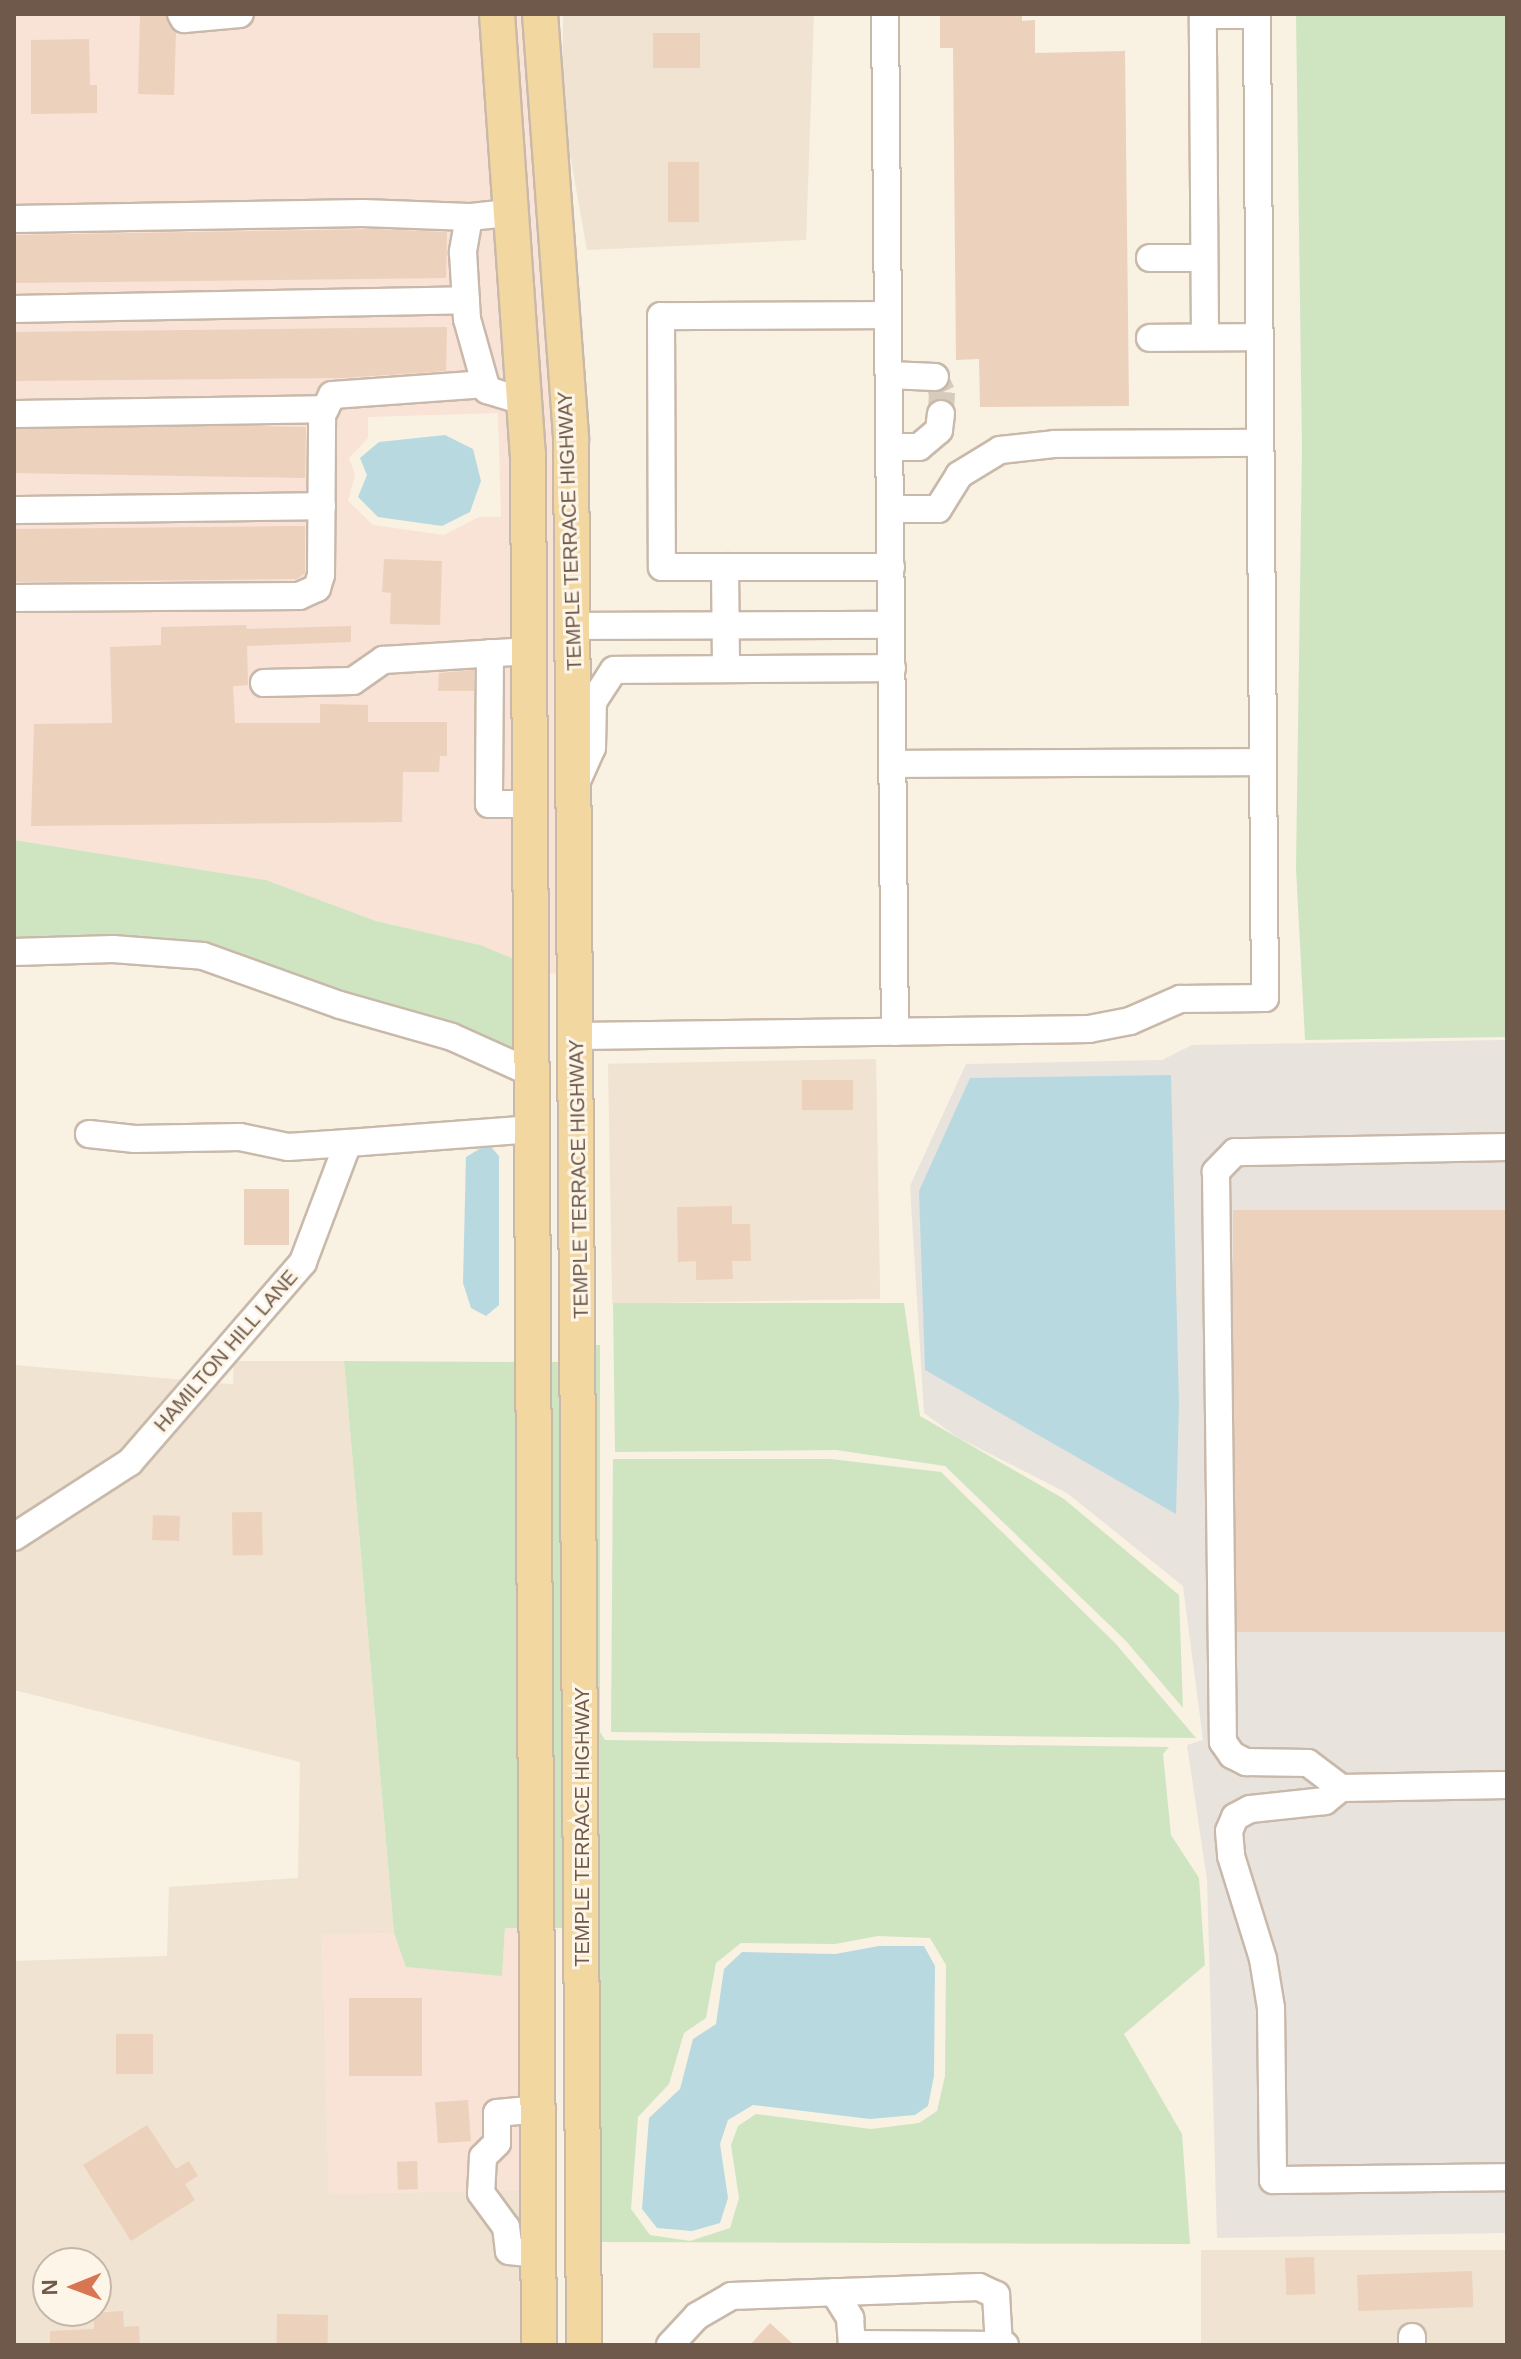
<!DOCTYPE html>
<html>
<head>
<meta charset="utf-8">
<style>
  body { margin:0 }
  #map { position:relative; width:1521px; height:2359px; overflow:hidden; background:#f9f1e2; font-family:Arial,sans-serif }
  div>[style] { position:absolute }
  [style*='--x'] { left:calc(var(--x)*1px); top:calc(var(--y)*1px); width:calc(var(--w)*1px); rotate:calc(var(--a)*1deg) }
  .residential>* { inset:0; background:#f0e3d1; transform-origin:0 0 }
  .commercial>* { inset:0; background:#f9e2d6 }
  .industrial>* { inset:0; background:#e9e3dd }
  .green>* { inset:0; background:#cfe5c2; transform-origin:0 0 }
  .water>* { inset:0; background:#b9d9e1 }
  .building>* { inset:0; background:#ecd1bc; transform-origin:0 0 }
  .minor-tunnel>* { height:26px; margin-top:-13px; transform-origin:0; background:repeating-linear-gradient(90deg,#d6cbbc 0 26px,transparent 0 39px) }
  .roads { filter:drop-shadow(2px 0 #c9b9aa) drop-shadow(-2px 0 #c9b9aa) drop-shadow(0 2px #c9b9aa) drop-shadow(0 -2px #c9b9aa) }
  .minor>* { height:26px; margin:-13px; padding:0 13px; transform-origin:13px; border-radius:13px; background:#fff }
  .major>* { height:34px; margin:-17px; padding:0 17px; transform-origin:17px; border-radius:17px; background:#f2d7a0 }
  span { translate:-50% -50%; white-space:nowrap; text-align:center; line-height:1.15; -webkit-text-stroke:6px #fdf5e7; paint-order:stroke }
  .street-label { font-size:20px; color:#6e594b }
  .frame { position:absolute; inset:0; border:16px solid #6e594b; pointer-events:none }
  .north { position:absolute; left:32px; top:2247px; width:80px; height:80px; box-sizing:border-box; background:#fdf5e7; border:2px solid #c4b7a9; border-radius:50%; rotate:269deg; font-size:22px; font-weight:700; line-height:32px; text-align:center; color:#6e594b }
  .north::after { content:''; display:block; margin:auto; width:28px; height:36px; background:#d87552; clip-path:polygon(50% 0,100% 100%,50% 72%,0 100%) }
</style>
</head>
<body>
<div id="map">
  <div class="residential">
    <i style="clip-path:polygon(563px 14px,814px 14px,806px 240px,587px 250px,562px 110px)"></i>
    <i style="left:876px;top:1059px;width:240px;height:268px;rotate:89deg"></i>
    <i style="clip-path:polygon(evenodd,234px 1361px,344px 1361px,394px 1933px,322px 1935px,329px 2194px,527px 2190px,527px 2345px,14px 2345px,14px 1961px,167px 1956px,169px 1887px,298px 1878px,300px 1762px,14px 1690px,14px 1556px,215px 1383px,233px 1384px,234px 1361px,48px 2263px,96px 2263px,96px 2311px,48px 2311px,48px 2263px)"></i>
    <i style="clip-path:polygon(14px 1365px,185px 1380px,121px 1454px,14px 1521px)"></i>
    <i style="left:1507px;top:2250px;width:95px;height:306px;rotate:90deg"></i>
  </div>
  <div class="commercial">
    <i style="clip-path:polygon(evenodd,14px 14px,484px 14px,515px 454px,519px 961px,480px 945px,376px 921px,266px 880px,14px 840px,14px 14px,498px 413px,501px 517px,479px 517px,444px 535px,373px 525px,348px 501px,355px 475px,349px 458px,368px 438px,368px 417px,498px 413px)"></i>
    <i style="clip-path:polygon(510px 14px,527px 14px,559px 438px,565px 975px,544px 972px)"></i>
    <i style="clip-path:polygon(505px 1928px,526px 1928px,527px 2190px,329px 2194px,322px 1935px,394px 1933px,407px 1967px,502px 1975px)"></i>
  </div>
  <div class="industrial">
    <i style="clip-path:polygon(1507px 1040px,1507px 2233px,1217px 2238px,1207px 1880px,1187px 1745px,1203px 1740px,1183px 1586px,1067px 1493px,957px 1437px,924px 1413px,910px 1186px,966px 1064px,1162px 1060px,1192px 1045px)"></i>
  </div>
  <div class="green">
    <i style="clip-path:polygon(1296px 14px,1507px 14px,1507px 1037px,1305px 1040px,1296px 868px,1302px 448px)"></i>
    <i style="clip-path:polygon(14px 840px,266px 880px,376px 921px,480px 945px,519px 961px,520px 1045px,511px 1062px,289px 991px,131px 951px,14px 938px)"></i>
    <i style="clip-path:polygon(613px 1303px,904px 1303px,920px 1416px,1064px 1499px,1179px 1595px,1183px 1708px,1126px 1641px,945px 1466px,836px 1450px,615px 1452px)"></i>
    <i style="clip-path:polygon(evenodd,594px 1345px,600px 1345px,600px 1732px,605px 1740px,1169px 1747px,1163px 1754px,1171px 1835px,1199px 1878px,1205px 1965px,1124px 2034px,1182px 2134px,1190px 2244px,598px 2242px,594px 1345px,878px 1936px,930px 1938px,946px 1965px,945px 2076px,937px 2111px,919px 2123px,871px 2129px,756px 2114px,738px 2126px,731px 2145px,739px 2198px,730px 2228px,690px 2241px,650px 2235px,631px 2209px,638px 2117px,669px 2084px,684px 2033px,706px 2018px,716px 1963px,741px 1943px,835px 1944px,878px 1936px)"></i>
    <i style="clip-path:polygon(344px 1361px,522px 1362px,526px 1928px,505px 1928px,502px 1976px,406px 1967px,394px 1933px)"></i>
    <i style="left:547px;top:1362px;width:21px;height:566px"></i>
    <i style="clip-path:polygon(613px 1459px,831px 1459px,941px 1472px,1116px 1644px,1196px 1738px,611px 1732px)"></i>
  </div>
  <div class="water">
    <i style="clip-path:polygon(445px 435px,473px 449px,481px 481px,470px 512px,442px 526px,378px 517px,358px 497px,367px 475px,360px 458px,379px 442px)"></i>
    <i style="clip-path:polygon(1171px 1075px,1179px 1405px,1176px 1514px,925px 1370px,919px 1191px,970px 1078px)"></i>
    <i style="clip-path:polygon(481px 1148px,492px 1148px,499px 1156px,499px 1305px,486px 1316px,471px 1308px,463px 1283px,466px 1157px)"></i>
    <i style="clip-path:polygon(879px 1946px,924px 1946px,935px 1966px,934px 2076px,928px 2106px,915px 2115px,870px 2119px,753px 2105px,728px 2120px,720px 2144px,728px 2198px,720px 2223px,692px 2231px,657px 2228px,642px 2209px,649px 2118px,680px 2089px,693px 2039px,716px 2024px,724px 1969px,742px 1952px,835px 1954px)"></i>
  </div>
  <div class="building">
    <i style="clip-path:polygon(140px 14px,165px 14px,176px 32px,174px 95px,138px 94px)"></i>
    <i style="clip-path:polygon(940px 14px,1022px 14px,1022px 21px,1035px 20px,1035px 53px,1125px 51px,1129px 406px,980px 407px,979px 359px,956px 360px,953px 48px,940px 48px)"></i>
    <i style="left:653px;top:33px;width:47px;height:35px"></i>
    <i style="clip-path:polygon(89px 39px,90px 85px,97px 85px,97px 113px,31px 114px,31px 40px)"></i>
    <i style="left:668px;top:162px;width:31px;height:60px"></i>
    <i style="clip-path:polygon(373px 229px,447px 232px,446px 278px,14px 283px,14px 235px)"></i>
    <i style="clip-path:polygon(447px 327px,446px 371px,343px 378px,14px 381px,14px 332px)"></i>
    <i style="left:306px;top:427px;width:51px;height:292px;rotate:91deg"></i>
    <i style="clip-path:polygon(291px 526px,305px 526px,305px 573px,297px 579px,14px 582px,14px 529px)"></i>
    <i style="clip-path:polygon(384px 559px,442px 561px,440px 625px,390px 624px,391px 593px,382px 592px)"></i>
    <i style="clip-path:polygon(246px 625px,247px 629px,351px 626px,351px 642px,247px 646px,248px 685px,233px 686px,235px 723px,320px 723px,320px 704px,368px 705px,368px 722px,447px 722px,447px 756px,440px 756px,439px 772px,403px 772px,402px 822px,31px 826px,34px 724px,112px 723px,110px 647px,161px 645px,161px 627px)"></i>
    <i style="clip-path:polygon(474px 670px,474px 691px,438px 691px,439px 673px)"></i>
    <i style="left:802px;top:1080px;width:51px;height:30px"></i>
    <i style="left:244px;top:1189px;width:45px;height:56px"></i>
    <i style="clip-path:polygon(732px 1206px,732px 1224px,750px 1224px,751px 1261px,732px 1261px,733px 1279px,696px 1280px,696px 1261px,678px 1262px,677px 1207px)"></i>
    <i style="left:1507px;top:1210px;width:422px;height:274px;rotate:90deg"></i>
    <i style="left:262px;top:1512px;width:43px;height:30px;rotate:89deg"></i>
    <i style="left:153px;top:1515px;width:27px;height:25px;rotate:2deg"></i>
    <i style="left:349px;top:1998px;width:73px;height:78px"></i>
    <i style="left:153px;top:2034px;width:40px;height:37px;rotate:90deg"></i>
    <i style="left:468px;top:2100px;width:41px;height:33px;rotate:86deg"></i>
    <i style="clip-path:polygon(147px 2125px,176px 2169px,189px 2161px,198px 2176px,185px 2184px,195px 2200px,131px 2241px,83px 2165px)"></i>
    <i style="left:417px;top:2161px;width:28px;height:20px;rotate:88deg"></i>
    <i style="left:1314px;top:2257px;width:37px;height:29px;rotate:88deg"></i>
    <i style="left:1472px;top:2271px;width:36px;height:115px;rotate:88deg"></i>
    <i style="clip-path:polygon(123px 2311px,124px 2327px,139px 2326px,140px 2345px,50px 2345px,50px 2331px,94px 2329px,94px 2313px)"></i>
    <i style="left:277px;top:2314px;width:51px;height:31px;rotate:1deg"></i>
    <i style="clip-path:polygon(770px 2323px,794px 2345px,750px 2345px)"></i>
  </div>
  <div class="minor-tunnel">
    <i style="--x:935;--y:377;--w:17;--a:65"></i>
    <i style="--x:942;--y:392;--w:22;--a:93"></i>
  </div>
  <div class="roads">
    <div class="minor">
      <i style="--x:181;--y:14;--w:6;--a:59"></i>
      <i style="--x:184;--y:19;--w:56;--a:-5.1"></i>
      <i style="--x:885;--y:14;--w:1018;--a:89.44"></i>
      <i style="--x:508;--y:213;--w:39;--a:174"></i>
      <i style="--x:469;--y:217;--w:36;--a:100"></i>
      <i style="--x:463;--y:252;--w:67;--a:86.6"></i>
      <i style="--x:467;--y:319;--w:74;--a:74.3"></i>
      <i style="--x:487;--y:390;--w:39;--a:17"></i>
      <i style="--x:14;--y:219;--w:349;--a:-1"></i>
      <i style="--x:363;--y:213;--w:106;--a:2.2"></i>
      <i style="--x:1150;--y:258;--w:54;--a:0"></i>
      <i style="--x:14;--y:309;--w:452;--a:-1.1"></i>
      <i style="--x:888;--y:315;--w:227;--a:179.7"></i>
      <i style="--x:661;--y:316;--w:251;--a:89.8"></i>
      <i style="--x:662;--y:567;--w:229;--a:0"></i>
      <i style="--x:1205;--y:336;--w:321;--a:-90.4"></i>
      <i style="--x:1203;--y:15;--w:54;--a:0"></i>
      <i style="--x:1150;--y:338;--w:109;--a:-0.5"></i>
      <i style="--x:889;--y:375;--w:46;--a:2.5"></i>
      <i style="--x:14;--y:414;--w:311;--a:-0.9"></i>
      <i style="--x:889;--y:447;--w:30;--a:0"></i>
      <i style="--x:919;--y:447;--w:26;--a:-40"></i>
      <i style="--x:939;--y:430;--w:16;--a:-83"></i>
      <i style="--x:890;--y:509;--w:48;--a:0"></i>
      <i style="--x:938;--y:509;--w:40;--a:-58"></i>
      <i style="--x:959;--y:475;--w:48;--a:-31.4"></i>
      <i style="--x:1000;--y:450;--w:54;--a:-6.3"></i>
      <i style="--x:1054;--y:444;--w:206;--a:-0.3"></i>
      <i style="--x:14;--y:510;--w:308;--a:-0.7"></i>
      <i style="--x:725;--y:567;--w:102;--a:89.4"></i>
      <i style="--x:14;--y:598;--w:285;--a:-0.4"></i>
      <i style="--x:299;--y:596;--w:20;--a:-24"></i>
      <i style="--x:317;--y:588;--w:14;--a:-73"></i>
      <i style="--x:321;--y:575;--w:160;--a:-89.6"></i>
      <i style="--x:322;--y:415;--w:22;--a:-63"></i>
      <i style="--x:332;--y:395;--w:152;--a:-4.1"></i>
      <i style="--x:574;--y:626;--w:317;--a:-0.2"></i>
      <i style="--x:490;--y:653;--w:151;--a:90.4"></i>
      <i style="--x:489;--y:804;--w:42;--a:0"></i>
      <i style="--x:264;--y:683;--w:89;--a:-1.3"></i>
      <i style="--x:353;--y:681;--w:37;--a:-35"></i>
      <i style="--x:383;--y:660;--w:147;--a:-3.5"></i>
      <i style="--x:893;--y:764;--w:370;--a:-0.3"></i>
      <i style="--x:577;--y:781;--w:36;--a:-66"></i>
      <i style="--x:592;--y:748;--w:46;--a:-88.8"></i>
      <i style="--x:593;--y:702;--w:38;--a:-57"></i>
      <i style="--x:614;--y:670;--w:278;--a:-0.4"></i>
      <i style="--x:14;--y:952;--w:99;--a:-1.7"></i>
      <i style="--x:113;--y:949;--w:90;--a:4.4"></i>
      <i style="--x:203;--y:956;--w:145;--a:19.7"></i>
      <i style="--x:340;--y:1005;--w:116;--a:15.9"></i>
      <i style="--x:452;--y:1037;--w:88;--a:24.2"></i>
      <i style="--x:578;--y:1036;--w:511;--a:-0.78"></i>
      <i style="--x:1089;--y:1029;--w:42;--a:-11"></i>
      <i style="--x:1130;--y:1021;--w:55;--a:-23.7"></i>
      <i style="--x:1180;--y:999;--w:85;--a:-0.7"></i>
      <i style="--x:1265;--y:998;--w:984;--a:-90.47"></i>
      <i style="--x:89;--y:1134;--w:46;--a:6.2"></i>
      <i style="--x:135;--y:1139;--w:105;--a:-1.1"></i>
      <i style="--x:240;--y:1137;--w:49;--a:11.8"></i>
      <i style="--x:288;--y:1147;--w:60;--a:-3.8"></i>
      <i style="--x:1507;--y:1147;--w:272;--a:178.9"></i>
      <i style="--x:1235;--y:1152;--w:28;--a:134"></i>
      <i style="--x:1216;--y:1172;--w:570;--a:89.3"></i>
      <i style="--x:1223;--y:1742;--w:16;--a:55"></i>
      <i style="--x:1232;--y:1755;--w:16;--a:27"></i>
      <i style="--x:1246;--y:1762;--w:62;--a:0.9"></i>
      <i style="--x:1308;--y:1763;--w:41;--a:37.1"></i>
      <i style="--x:1341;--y:1788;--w:166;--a:-1"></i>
      <i style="--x:14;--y:1537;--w:138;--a:-32.9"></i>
      <i style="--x:130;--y:1462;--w:264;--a:-49.1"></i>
      <i style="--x:303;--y:1262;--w:127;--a:-69.3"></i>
      <i style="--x:348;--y:1143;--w:186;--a:-4.3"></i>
      <i style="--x:1341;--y:1788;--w:21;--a:141"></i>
      <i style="--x:1325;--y:1801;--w:75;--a:173.9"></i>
      <i style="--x:1250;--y:1809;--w:17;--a:152"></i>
      <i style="--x:1235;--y:1817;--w:15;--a:113"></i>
      <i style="--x:1229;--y:1831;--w:25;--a:85"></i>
      <i style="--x:1231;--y:1856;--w:108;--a:72.7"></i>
      <i style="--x:1263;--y:1959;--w:50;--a:80.7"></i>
      <i style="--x:1271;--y:2008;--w:172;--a:89.3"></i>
      <i style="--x:1273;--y:2180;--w:234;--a:-0.7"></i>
      <i style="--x:540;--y:2109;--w:43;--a:174.7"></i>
      <i style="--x:497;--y:2113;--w:30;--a:90"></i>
      <i style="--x:497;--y:2143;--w:20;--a:135"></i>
      <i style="--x:483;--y:2157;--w:36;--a:93"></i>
      <i style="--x:481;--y:2193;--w:42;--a:53.7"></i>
      <i style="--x:506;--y:2227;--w:24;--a:83"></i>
      <i style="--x:509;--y:2251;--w:31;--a:6"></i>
      <i style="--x:834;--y:2292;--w:31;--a:58"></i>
      <i style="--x:850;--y:2318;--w:27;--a:86"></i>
      <i style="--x:1412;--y:2337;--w:8;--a:90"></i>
      <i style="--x:852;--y:2344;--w:153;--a:0.4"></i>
      <i style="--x:670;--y:2345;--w:40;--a:-47"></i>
      <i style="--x:697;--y:2316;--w:39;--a:-30"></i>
      <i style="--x:731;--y:2296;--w:248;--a:-2.1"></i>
      <i style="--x:979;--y:2287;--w:19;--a:25"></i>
      <i style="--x:996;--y:2295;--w:50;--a:86.6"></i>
    </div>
    <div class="major">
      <i style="--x:497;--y:14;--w:441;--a:86"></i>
      <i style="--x:528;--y:454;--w:1891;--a:89.67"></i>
      <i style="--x:540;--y:14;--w:425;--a:85.8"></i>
      <i style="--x:571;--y:438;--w:1907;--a:89.61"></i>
    </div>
  </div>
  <div class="street-label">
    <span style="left:570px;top:531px;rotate:-92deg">TEMPLE TERRACE HIGHWAY</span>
    <span style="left:579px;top:1179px;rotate:-91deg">TEMPLE TERRACE HIGHWAY</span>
    <span style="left:226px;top:1351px;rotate:-49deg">HAMILTON HILL LANE</span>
    <span style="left:582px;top:1827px;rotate:-90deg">TEMPLE TERRACE HIGHWAY</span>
  </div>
  <div class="frame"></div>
  <div class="north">N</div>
</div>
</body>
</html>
